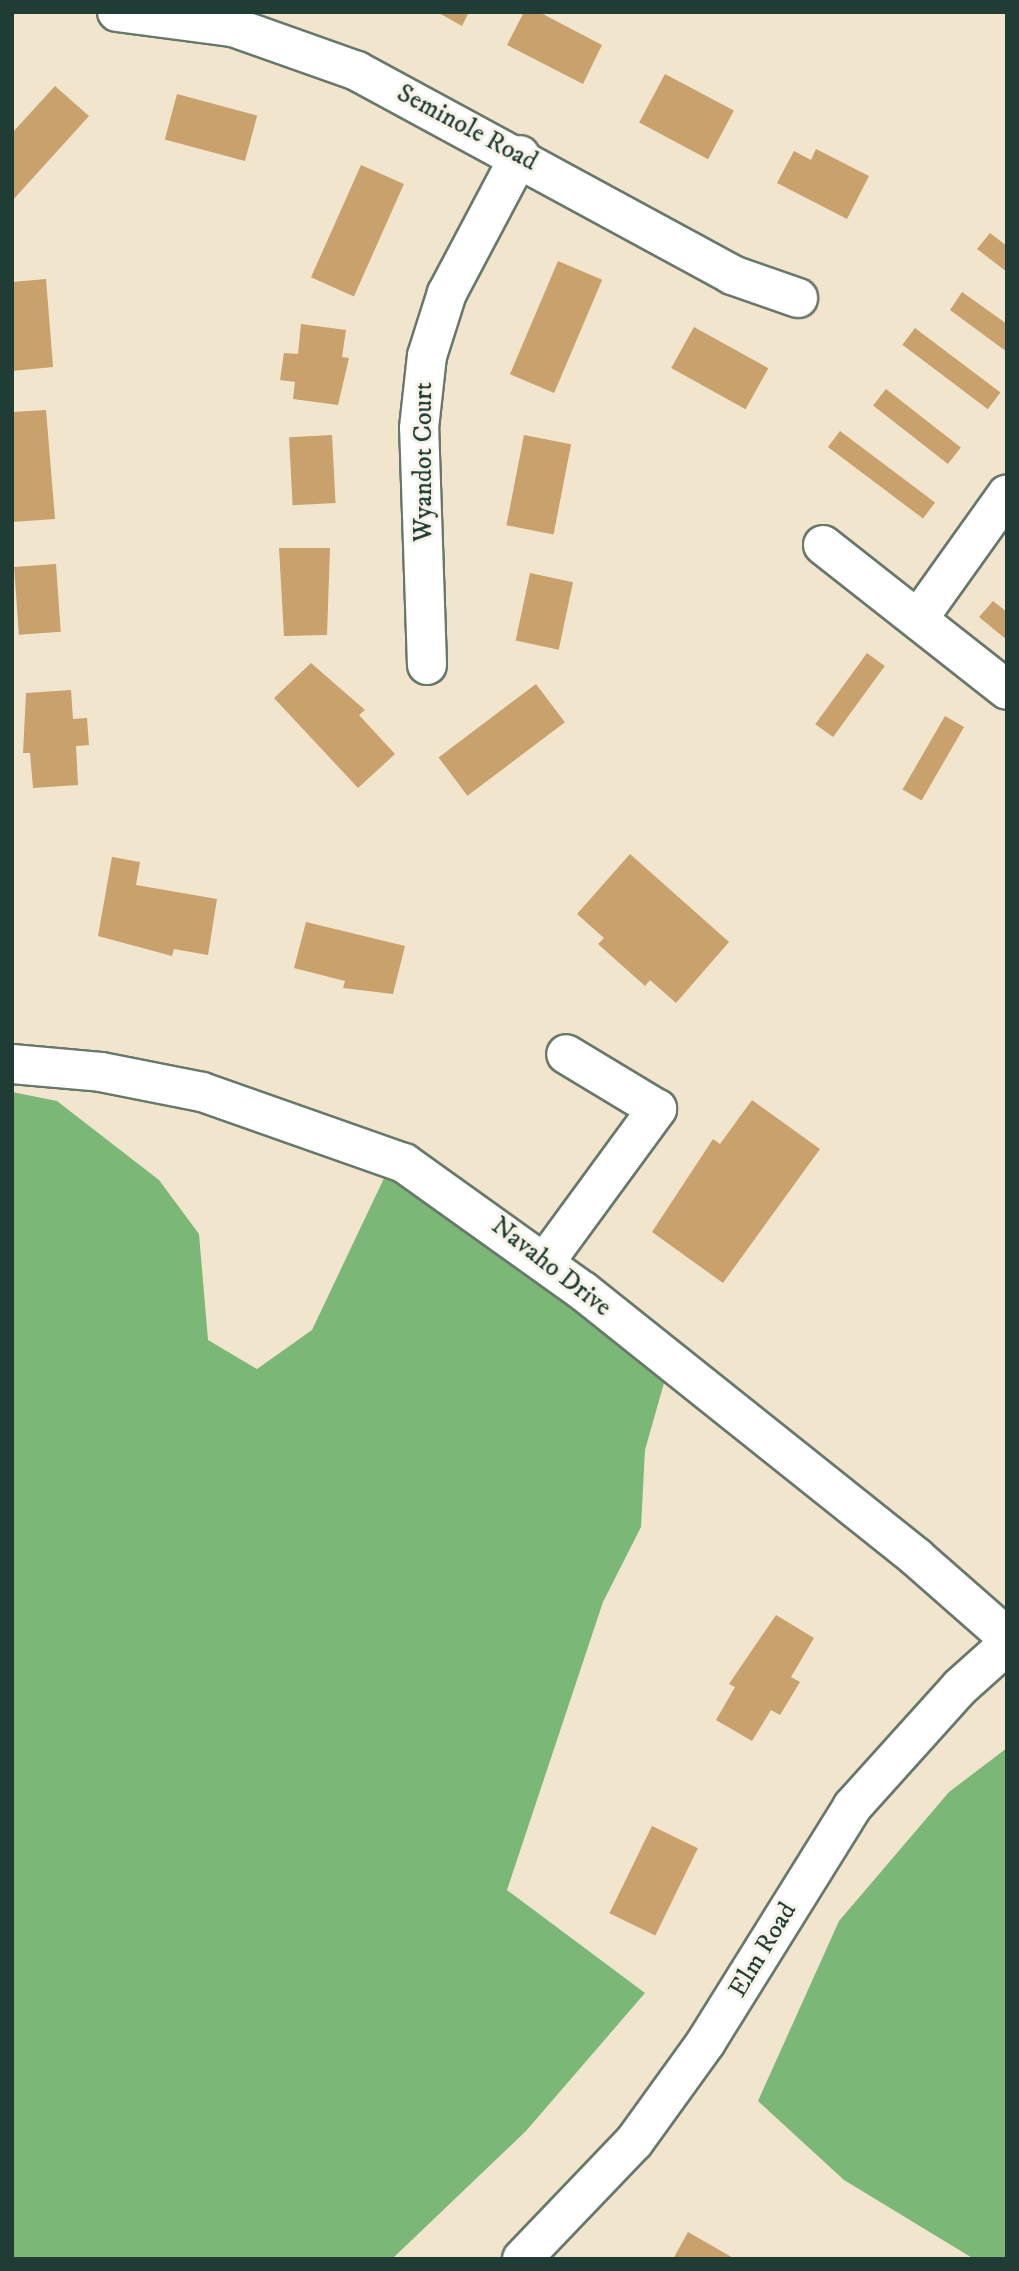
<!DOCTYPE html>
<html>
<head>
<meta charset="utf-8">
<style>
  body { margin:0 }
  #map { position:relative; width:1019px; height:2271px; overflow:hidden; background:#f1e6cd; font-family:"IM FELL DW Pica",serif }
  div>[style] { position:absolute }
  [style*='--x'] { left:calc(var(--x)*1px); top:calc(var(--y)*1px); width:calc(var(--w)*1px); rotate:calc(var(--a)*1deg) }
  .forest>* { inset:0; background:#7bb878 }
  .building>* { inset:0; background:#c9a16c; transform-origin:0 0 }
  .roads { filter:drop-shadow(2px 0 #68786a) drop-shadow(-2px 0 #68786a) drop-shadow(0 2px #68786a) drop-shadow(0 -2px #68786a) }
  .minor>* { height:38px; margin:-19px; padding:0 19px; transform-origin:19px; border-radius:19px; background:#fff }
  span { translate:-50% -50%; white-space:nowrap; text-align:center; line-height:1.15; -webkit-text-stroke:6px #f7f3e8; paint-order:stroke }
  .street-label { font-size:26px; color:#1f3d34 }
  .frame { position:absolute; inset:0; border:14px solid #1f3d34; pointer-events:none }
</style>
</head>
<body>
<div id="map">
  <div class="forest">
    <i style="clip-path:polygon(12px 1092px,57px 1101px,159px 1180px,199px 1234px,208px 1340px,257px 1369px,312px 1330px,386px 1174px,666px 1376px,645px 1450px,641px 1527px,603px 1602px,507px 1890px,645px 1993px,526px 2131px,392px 2259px,12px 2259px)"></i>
    <i style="clip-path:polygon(1007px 1748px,1007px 2259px,974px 2259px,844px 2180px,758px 2101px,839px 1921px,949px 1792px)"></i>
  </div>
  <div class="building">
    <i style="clip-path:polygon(437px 12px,469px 12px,462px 26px)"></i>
    <i style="clip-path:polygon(524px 12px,539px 12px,602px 45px,583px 84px,507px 45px)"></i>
    <i style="left:665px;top:74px;width:78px;height:55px;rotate:28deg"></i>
    <i style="clip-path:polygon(55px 86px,89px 116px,12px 201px,12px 133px)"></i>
    <i style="left:177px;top:94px;width:83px;height:47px;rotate:15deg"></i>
    <i style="clip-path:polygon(816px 149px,869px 176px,847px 219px,777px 183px,794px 151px,811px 160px)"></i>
    <i style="left:361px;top:165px;width:47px;height:123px;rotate:24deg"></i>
    <i style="clip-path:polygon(990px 233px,1007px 246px,1007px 272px,977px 249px)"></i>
    <i style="left:558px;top:261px;width:48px;height:123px;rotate:23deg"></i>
    <i style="clip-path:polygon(46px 279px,53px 367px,12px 371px,12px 282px)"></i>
    <i style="clip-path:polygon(962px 292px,1007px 324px,1007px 352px,950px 310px)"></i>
    <i style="clip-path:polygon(301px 324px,346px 330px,342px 357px,349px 358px,338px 405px,293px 399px,295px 382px,280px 380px,284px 353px,298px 354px)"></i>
    <i style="left:694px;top:327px;width:85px;height:47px;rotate:29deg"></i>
    <i style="left:915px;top:328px;width:107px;height:21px;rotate:37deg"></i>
    <i style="left:886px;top:389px;width:95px;height:21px;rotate:38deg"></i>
    <i style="clip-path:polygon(46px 410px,55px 519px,12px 522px,12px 412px)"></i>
    <i style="left:840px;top:431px;width:119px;height:20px;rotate:37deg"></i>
    <i style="left:332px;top:435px;width:68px;height:43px;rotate:87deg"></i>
    <i style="left:524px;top:435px;width:48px;height:92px;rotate:11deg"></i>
    <i style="clip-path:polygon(279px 548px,330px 548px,327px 635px,284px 636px)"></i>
    <i style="left:56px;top:564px;width:68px;height:42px;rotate:86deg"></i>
    <i style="left:530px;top:573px;width:44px;height:69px;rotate:12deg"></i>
    <i style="clip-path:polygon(993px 601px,1007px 612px,1007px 640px,979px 617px)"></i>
    <i style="left:867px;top:653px;width:22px;height:88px;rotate:36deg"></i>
    <i style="clip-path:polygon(311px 663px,365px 710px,359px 715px,395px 754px,358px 788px,274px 698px)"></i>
    <i style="left:536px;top:684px;width:48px;height:122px;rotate:53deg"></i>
    <i style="clip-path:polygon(71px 690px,73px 719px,87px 718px,89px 745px,76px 746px,78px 785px,33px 788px,30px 753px,23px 753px,26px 693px)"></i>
    <i style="left:945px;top:716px;width:22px;height:85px;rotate:30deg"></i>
    <i style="clip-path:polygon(630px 854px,729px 942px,676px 1003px,650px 980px,645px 986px,598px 944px,604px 938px,577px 914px)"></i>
    <i style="clip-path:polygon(112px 857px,140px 862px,136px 885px,217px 899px,208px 955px,174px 949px,172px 956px,98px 936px)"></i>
    <i style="clip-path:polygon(306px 922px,405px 946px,393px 994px,343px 988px,345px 981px,294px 968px)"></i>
    <i style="clip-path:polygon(752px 1100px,820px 1149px,723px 1283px,652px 1232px,713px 1139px,720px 1144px)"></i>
    <i style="clip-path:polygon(776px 1615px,814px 1638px,791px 1677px,800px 1682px,780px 1715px,771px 1710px,752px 1741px,716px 1720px,735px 1687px,729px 1684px)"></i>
    <i style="left:652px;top:1826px;width:51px;height:97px;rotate:26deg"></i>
    <i style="clip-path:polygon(688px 2232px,735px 2259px,673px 2259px)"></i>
  </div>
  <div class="roads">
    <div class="minor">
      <i style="--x:117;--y:12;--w:117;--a:7.4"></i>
      <i style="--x:233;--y:27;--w:132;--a:19.5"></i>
      <i style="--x:357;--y:71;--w:427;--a:28.5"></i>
      <i style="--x:732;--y:275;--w:70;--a:19.2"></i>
      <i style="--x:823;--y:545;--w:234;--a:38.2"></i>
      <i style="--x:918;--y:619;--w:153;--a:-54.5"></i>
      <i style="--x:427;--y:665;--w:237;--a:-91.9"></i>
      <i style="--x:419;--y:428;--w:72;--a:-83.7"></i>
      <i style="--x:427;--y:356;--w:66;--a:-72.4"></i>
      <i style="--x:447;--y:293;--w:156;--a:-62.1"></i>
      <i style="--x:12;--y:1064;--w:89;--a:5.1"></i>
      <i style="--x:101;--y:1072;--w:103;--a:11.2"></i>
      <i style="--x:202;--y:1092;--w:214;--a:19.4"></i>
      <i style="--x:404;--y:1163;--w:220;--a:35.6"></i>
      <i style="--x:583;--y:1291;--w:426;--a:38.6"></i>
      <i style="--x:916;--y:1557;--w:121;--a:41.3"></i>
      <i style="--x:545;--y:1262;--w:190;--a:-53.8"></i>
      <i style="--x:657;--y:1109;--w:106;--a:-148.9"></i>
      <i style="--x:522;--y:2259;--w:162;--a:-46.3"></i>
      <i style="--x:634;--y:2142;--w:123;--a:-54.2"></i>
      <i style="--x:706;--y:2042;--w:277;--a:-58.1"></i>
      <i style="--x:852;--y:1807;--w:161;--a:-48"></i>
      <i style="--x:960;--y:1687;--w:63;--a:-41.8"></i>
    </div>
  </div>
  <div class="street-label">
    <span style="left:467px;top:128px;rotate:28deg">Seminole Road</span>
    <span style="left:424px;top:462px;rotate:-90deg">Wyandot Court</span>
    <span style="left:551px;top:1267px;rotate:38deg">Navaho Drive</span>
    <span style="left:763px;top:1950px;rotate:-59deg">Elm Road</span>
  </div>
  <div class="frame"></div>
</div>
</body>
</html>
